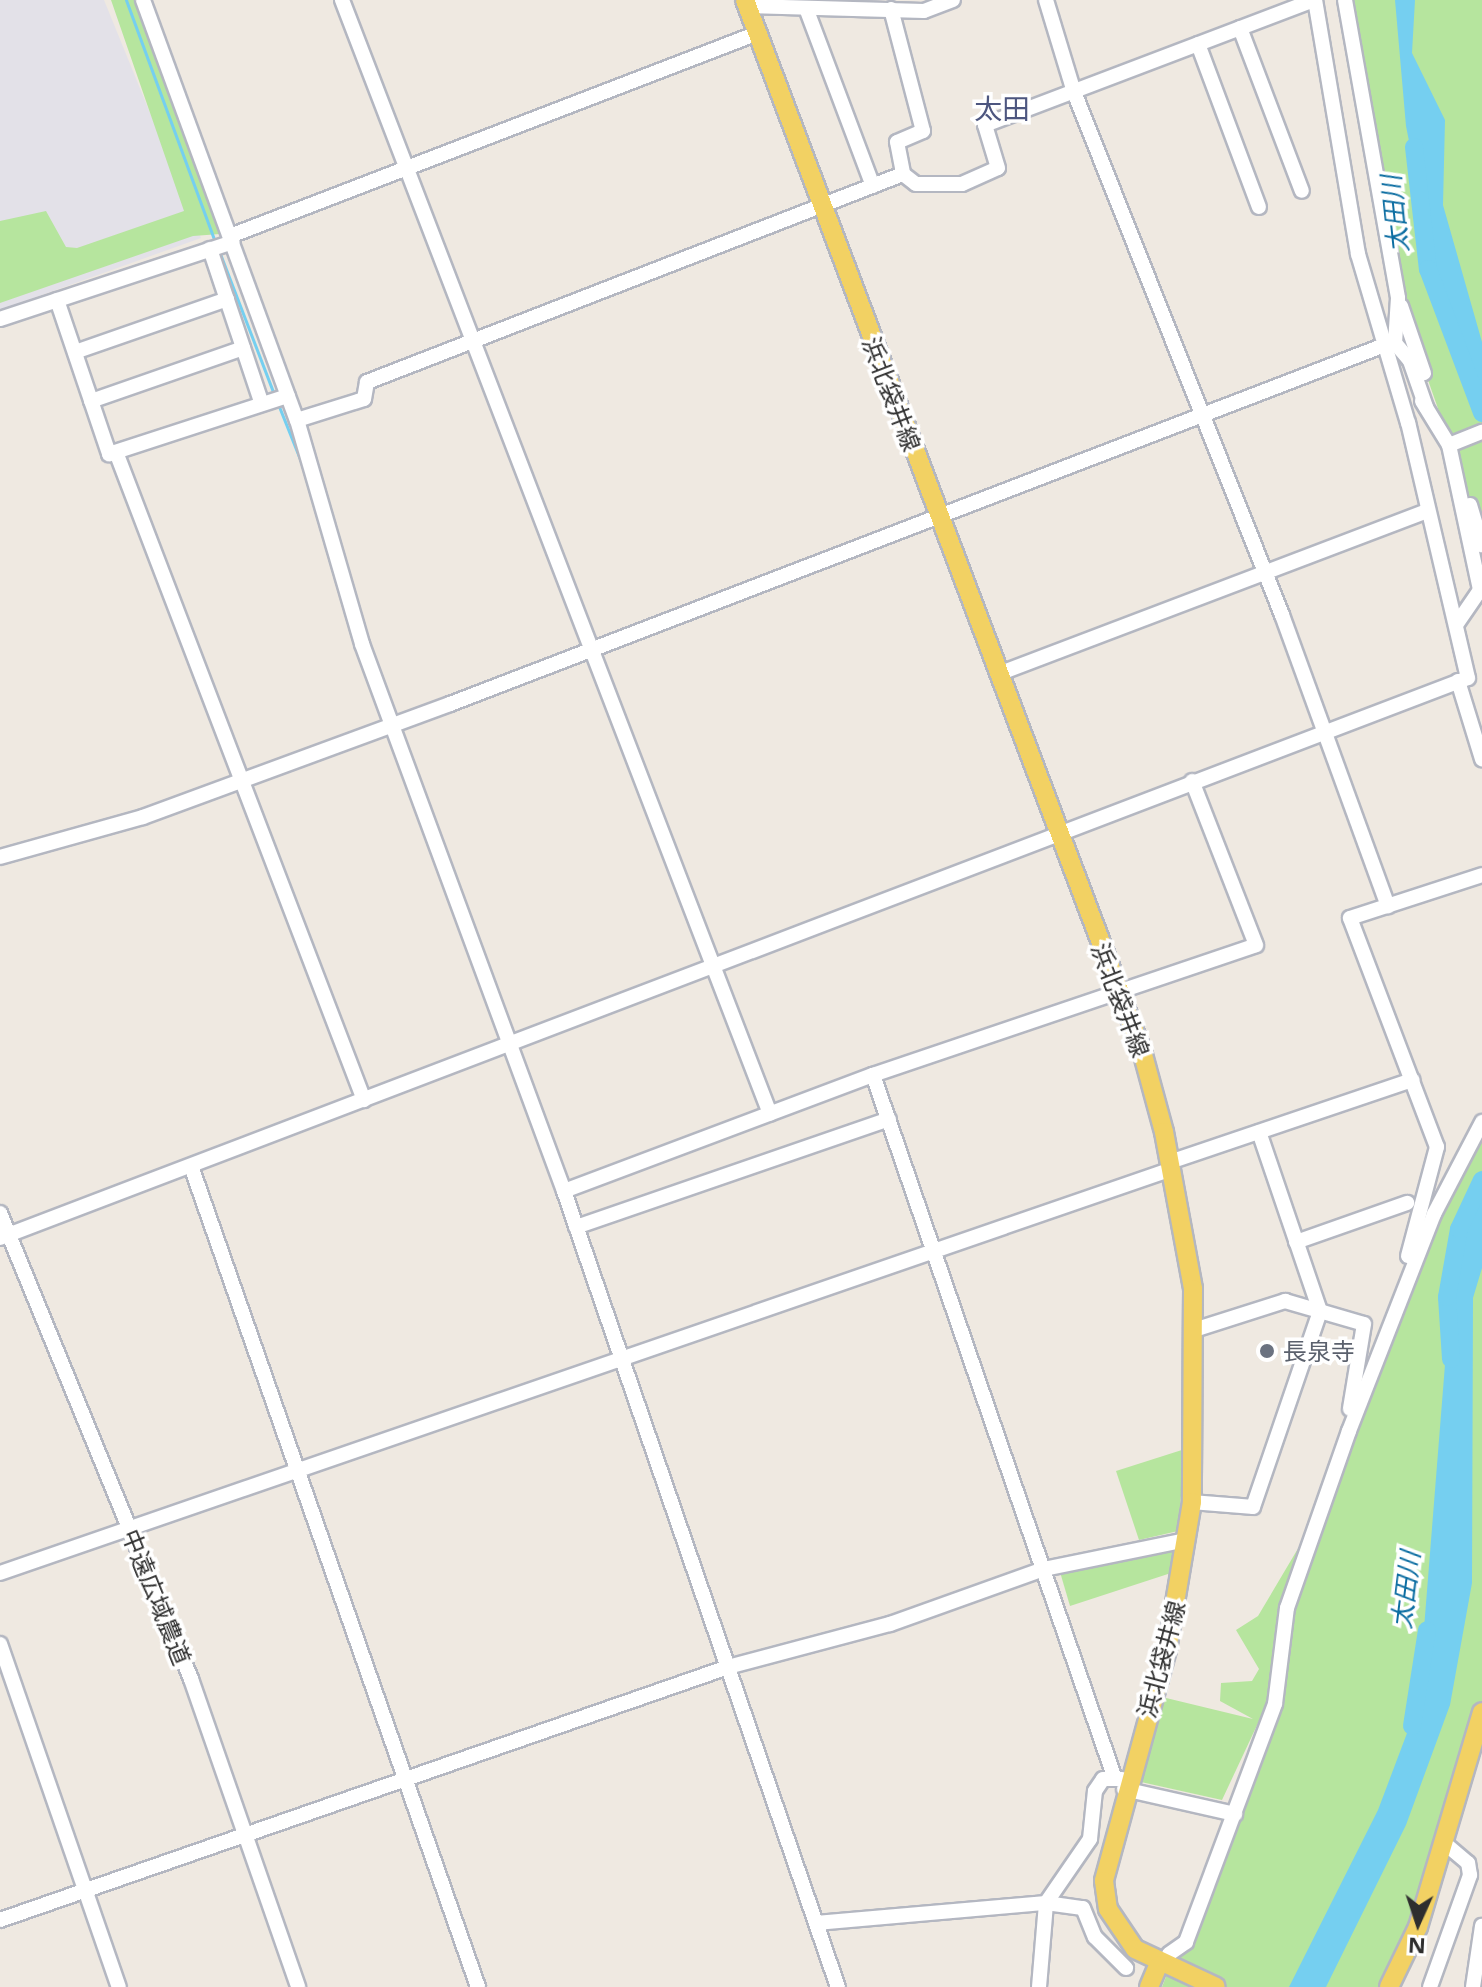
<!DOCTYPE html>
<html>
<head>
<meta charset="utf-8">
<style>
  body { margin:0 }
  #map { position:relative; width:1482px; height:1987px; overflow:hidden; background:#efe9e1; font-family:"Open Sans","Noto Sans JP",sans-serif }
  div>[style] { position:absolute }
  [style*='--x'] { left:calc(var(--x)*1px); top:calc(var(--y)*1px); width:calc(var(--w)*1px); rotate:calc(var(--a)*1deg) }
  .industrial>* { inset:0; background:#e3e1e8 }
  .green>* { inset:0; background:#b6e59e }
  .water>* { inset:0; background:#75cff0 }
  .stream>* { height:3px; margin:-1.5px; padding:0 1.5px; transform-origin:1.5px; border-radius:1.5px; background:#75cff0 }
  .river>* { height:18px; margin:-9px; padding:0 9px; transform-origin:9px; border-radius:9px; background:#75cff0 }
  .roads { filter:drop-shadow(2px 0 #b4b7c1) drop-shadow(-2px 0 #b4b7c1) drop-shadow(0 2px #b4b7c1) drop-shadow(0 -2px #b4b7c1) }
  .minor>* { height:14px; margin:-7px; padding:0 7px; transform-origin:7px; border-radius:7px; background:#fff }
  .major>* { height:18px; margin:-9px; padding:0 9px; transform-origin:9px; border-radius:9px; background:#f2d163 }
  .dots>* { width:22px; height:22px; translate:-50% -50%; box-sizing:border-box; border:4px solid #fff; border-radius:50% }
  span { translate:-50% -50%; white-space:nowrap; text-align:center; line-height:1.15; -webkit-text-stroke:7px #fff; paint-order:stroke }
  .street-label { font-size:24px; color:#2e2e2e }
  .worship-label { font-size:24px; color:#5b616d }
  .left { translate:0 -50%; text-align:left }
  .water-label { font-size:26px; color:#0d6ea2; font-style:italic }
  .quarter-label { font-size:28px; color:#4d567f }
  .north { position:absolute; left:1378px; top:1883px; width:80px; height:80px; -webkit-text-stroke:6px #fff; paint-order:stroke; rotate:183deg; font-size:22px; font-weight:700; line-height:32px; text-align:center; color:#2e2e2e }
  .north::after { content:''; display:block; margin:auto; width:28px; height:36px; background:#2e2e2e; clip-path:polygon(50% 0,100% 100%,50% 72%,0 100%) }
</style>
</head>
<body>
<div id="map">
  <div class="industrial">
    <i style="clip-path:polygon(0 0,104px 0,201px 238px,0 310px)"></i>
  </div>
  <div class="green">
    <i style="clip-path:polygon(111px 0,139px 0,220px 234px,193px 236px,0 303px,0 221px,46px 211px,66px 247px,77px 248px,184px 211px)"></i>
    <i style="clip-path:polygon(1343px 0,1482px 0,1482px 564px,1455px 457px,1389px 269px)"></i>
    <i style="clip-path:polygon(1482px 1133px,1482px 1751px,1401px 1950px,1378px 1987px,1162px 1987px,1270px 1714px,1259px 1721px,1222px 1800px,1141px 1782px,1162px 1697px,1253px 1719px,1220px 1701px,1221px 1683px,1252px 1681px,1259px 1669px,1236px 1630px,1258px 1616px,1309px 1530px,1289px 1601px,1384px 1338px)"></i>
    <i style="clip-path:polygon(1185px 1449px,1178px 1531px,1139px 1540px,1116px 1471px)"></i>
    <i style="clip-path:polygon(1173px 1549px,1171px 1573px,1070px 1606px,1060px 1572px)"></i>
  </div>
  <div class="water">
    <i style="clip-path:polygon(1395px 0,1415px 0,1412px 53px,1445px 120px,1443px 205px,1482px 342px,1482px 420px,1433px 261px,1406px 126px)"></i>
    <i style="clip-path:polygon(1482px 1180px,1482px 1268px,1473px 1298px,1472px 1583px,1450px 1705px,1406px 1825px,1326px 1987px,1289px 1987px,1378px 1810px,1418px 1704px,1453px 1264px,1465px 1210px)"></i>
  </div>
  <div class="stream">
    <i style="--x:126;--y:0;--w:260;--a:69.8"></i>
    <i style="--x:219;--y:251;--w:156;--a:69"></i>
    <i style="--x:278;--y:404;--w:65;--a:68.2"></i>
  </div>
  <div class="river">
    <i style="--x:1414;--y:147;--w:123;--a:83.5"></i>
    <i style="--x:1428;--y:269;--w:154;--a:69.4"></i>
    <i style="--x:1451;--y:1359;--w:62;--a:-93.7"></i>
    <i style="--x:1447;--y:1297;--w:69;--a:-80"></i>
    <i style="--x:1459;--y:1229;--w:54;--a:-64.9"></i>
    <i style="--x:1412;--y:1726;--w:97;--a:-81.1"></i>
  </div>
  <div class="roads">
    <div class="minor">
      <i style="--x:143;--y:0;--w:447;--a:69.9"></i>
      <i style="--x:297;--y:420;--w:233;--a:73.8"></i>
      <i style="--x:362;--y:644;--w:583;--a:69.73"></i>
      <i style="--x:564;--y:1191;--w:842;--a:71.01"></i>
      <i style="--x:342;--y:0;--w:1193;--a:68.98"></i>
      <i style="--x:1046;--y:0;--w:96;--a:73.1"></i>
      <i style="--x:1074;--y:92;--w:563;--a:68.31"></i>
      <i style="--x:1282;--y:615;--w:310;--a:70"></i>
      <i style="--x:1345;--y:0;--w:303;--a:79.9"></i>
      <i style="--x:1398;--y:298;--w:45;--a:93.8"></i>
      <i style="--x:1395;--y:343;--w:23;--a:50"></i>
      <i style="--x:1410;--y:361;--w:49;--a:70.8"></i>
      <i style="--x:747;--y:6;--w:177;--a:1.6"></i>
      <i style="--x:924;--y:11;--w:31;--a:-21"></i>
      <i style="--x:806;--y:8;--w:190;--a:69.4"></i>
      <i style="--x:891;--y:9;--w:126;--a:75.3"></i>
      <i style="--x:923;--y:131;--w:28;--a:157"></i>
      <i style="--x:897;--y:142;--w:33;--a:79"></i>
      <i style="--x:903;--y:174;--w:16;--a:38"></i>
      <i style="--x:916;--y:184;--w:46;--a:0"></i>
      <i style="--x:962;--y:184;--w:39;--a:-24"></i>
      <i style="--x:998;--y:168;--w:45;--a:-106.8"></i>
      <i style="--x:985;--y:125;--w:352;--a:-20.8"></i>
      <i style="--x:1240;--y:28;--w:174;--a:69.2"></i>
      <i style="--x:1198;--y:44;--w:174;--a:69.5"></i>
      <i style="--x:230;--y:236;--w:563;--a:-21.04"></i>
      <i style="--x:210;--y:249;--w:163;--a:71.5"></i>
      <i style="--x:57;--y:300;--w:163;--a:71.3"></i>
      <i style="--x:109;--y:454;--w:188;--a:-18"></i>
      <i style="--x:1401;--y:306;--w:71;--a:71.1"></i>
      <i style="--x:0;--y:319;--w:245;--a:-18.3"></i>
      <i style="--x:75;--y:352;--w:161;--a:-19.2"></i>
      <i style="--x:91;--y:401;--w:161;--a:-19.2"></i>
      <i style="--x:1422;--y:401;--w:52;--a:58.5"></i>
      <i style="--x:1449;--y:445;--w:35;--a:-22"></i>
      <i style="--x:297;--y:420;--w:70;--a:-17.4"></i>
      <i style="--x:364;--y:399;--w:17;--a:-80"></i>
      <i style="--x:367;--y:382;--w:575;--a:-21.21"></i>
      <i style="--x:1449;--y:445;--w:148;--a:77.9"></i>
      <i style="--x:1480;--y:590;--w:42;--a:124.4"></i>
      <i style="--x:116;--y:452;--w:694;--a:69.06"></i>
      <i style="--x:1470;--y:505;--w:42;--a:73.3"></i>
      <i style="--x:998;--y:674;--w:458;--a:-20.8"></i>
      <i style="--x:1458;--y:681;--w:82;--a:72.9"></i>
      <i style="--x:0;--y:857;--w:148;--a:-15.6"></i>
      <i style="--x:143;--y:817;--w:327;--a:-20.2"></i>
      <i style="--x:450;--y:704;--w:998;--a:-21.01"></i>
      <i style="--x:873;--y:1075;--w:741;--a:71.03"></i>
      <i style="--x:1170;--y:1162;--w:256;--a:-18.7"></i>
      <i style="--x:191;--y:1166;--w:870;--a:70.73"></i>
      <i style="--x:564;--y:1191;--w:330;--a:-20.6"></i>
      <i style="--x:873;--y:1075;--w:404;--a:-18.7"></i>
      <i style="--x:1256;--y:945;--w:176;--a:-111.3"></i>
      <i style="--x:0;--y:1213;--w:504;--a:67.71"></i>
      <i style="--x:191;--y:1679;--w:326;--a:70.8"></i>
      <i style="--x:576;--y:1227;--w:331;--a:-19"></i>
      <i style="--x:0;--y:1238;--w:1571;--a:-20.88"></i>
      <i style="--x:1468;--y:678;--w:262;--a:-103.2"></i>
      <i style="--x:1408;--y:423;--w:176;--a:-106.5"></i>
      <i style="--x:1358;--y:254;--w:258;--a:-99.6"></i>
      <i style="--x:1296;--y:1242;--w:118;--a:-19.4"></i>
      <i style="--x:1408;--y:1256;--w:113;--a:-75.1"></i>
      <i style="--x:1437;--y:1147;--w:245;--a:-110.8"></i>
      <i style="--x:1350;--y:918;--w:139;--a:-18"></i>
      <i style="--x:1194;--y:1330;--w:96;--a:-17.7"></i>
      <i style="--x:1285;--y:1301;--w:82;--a:16.2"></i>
      <i style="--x:1364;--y:1324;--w:86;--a:99.4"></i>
      <i style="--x:1192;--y:1502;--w:61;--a:4.7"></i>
      <i style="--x:1253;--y:1507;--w:207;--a:-71.1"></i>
      <i style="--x:1320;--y:1311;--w:189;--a:-108.8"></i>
      <i style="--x:0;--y:1573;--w:1240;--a:-19.02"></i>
      <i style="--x:0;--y:1644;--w:363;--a:70.9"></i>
      <i style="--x:1124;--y:1789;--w:114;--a:12.7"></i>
      <i style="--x:0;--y:1920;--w:771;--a:-19.16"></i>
      <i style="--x:728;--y:1667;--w:168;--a:-14.9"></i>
      <i style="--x:890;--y:1624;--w:164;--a:-19.7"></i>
      <i style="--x:1044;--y:1569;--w:145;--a:-11.5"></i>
      <i style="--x:816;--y:1923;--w:231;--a:-5"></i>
      <i style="--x:1046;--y:1903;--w:37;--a:8"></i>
      <i style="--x:1083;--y:1908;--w:31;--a:68"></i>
      <i style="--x:1095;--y:1937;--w:44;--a:45"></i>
      <i style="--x:1169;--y:1954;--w:21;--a:-35"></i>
      <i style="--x:1186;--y:1942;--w:254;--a:-69.5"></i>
      <i style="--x:1275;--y:1704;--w:97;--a:-82.9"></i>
      <i style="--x:1287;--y:1608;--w:188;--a:-70.7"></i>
      <i style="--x:1349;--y:1431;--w:233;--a:-68.6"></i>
      <i style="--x:1434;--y:1214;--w:104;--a:-62.4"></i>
      <i style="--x:1039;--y:1987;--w:84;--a:-85.2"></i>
      <i style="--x:1046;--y:1903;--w:78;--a:-55.5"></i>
      <i style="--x:1090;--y:1839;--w:48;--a:-84.1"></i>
      <i style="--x:1095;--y:1791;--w:14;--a:-56"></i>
      <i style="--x:1103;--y:1779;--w:19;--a:0"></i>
      <i style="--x:1430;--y:1987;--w:119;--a:-70.3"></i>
      <i style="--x:1470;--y:1875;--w:12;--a:-99"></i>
      <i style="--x:1468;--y:1863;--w:30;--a:-140"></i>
      <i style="--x:1473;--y:1987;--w:62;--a:-81.6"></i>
    </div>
    <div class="major">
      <i style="--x:745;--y:0;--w:1123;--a:69.31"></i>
      <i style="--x:1142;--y:1051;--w:84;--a:74.8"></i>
      <i style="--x:1164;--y:1132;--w:160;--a:79.5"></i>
      <i style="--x:1193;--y:1289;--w:213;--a:90.3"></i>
      <i style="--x:1192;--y:1502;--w:150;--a:99.6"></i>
      <i style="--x:1167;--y:1650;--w:239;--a:105.3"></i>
      <i style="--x:1104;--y:1881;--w:28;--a:82"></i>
      <i style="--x:1108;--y:1909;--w:48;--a:56"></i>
      <i style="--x:1135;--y:1949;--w:89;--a:25.1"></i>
      <i style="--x:1149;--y:1987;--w:23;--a:-67"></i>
      <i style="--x:1389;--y:1987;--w:67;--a:-64.2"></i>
      <i style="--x:1418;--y:1927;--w:224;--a:-73.4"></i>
    </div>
  </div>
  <div class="dots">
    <i style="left:1267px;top:1351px;background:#6b7280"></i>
  </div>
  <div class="street-label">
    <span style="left:892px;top:394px;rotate:69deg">浜北袋井線</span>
    <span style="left:1121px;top:1000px;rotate:69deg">浜北袋井線</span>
    <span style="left:157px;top:1597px;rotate:68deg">中遠広域農道</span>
    <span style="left:1161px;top:1659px;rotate:-75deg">浜北袋井線</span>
  </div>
  <div class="worship-label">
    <span class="left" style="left:1283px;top:1351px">長泉寺</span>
  </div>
  <div class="water-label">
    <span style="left:1395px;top:214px;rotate:-96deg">太田川</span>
    <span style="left:1406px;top:1590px;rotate:-83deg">太田川</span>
  </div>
  <div class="quarter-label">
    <span style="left:1002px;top:108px">太田</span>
  </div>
  <div class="north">N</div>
</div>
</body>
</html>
